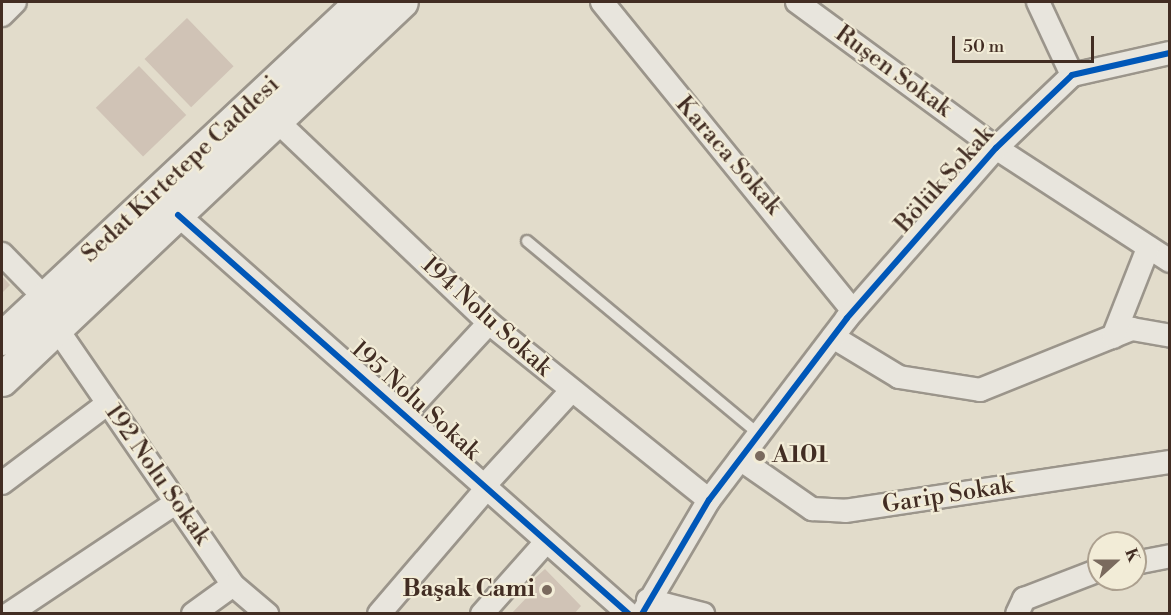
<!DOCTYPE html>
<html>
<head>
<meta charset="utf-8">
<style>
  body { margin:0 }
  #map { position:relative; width:1171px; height:615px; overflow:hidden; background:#e2dccb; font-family:"Libre Bodoni",serif }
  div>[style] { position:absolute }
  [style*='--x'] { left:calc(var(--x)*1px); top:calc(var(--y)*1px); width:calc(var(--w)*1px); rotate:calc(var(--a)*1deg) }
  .building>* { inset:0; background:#d0c3b6; transform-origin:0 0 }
  .roads { filter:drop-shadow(2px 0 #9b958b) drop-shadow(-2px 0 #9b958b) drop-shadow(0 2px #9b958b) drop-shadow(0 -2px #9b958b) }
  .lane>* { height:10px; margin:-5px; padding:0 5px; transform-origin:5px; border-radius:5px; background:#e8e5dd }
  .street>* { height:22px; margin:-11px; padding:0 11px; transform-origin:11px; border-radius:11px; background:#e8e5dd }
  .secondary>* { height:32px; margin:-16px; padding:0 16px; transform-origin:16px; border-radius:16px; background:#e8e5dd }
  .cycleway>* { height:6px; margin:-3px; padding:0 3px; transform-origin:3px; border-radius:3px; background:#0057b8 }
  .dots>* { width:16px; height:16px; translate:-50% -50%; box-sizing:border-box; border:3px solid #f2ecd7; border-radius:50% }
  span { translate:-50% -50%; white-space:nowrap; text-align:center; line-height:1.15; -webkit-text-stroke:4.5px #f2ecd7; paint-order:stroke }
  .street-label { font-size:24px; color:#422d23 }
  .poi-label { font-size:24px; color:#422d23; font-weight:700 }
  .left { translate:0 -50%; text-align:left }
  .right { translate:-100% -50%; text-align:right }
  .frame { position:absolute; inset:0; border:3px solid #422d23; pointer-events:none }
  .north { position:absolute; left:1087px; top:531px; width:60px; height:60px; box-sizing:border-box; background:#f2ecd7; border:2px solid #aca08f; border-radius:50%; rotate:69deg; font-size:16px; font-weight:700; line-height:24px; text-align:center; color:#422d23 }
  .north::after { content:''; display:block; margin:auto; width:21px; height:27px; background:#7a6a5e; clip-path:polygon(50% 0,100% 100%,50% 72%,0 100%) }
  .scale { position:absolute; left:952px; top:36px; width:142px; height:27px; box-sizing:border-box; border:3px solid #422d23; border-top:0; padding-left:8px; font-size:18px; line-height:21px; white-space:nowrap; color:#422d23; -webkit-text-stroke:4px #f2ecd7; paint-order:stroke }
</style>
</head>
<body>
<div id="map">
  <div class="building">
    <i style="left:187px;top:18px;width:67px;height:59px;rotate:46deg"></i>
    <i style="left:139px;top:66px;width:68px;height:60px;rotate:46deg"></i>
    <i style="clip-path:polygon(2px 276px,10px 285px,2px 293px)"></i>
    <i style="clip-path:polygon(545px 569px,581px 606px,574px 614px,511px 614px,531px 593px,525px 587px)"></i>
  </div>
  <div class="roads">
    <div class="lane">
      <i style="--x:527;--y:241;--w:302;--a:39.8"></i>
    </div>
    <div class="street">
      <i style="--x:602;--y:2;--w:398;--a:50.9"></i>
      <i style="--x:797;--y:2;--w:247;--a:36.3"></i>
      <i style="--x:996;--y:148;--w:207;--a:33"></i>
      <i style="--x:1038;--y:2;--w:81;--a:65"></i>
      <i style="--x:2;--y:15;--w:18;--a:-45"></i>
      <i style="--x:275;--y:119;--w:296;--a:43.6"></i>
      <i style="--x:489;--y:323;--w:282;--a:38.8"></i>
      <i style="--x:178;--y:215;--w:602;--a:41.5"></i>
      <i style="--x:2;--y:254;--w:62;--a:45.7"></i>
      <i style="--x:57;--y:329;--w:311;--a:55.5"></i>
      <i style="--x:233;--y:585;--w:45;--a:40.5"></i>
      <i style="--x:833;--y:337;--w:77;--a:31.2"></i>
      <i style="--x:899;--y:377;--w:82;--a:9.1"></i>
      <i style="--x:980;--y:390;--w:164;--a:-21.9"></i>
      <i style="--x:1132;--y:329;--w:39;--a:10"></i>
      <i style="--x:1113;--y:337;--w:96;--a:-68.5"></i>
      <i style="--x:404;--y:415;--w:125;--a:-47.3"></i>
      <i style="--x:740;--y:459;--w:88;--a:34.8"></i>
      <i style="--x:812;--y:509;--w:33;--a:3"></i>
      <i style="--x:845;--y:511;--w:329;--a:-8.6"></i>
      <i style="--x:2;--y:483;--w:131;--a:-37"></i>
      <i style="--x:484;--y:486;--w:127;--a:-47.5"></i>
      <i style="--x:1135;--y:563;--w:36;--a:-11"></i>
      <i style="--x:648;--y:600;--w:57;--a:14.3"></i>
      <i style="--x:9;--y:614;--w:202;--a:-33.7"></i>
      <i style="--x:193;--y:614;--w:49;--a:-35.9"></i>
      <i style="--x:379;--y:614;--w:166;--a:-49.4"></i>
      <i style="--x:482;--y:614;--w:96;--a:-48.4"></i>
      <i style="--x:642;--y:614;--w:132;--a:-59.6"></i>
      <i style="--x:709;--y:500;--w:228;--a:-52.8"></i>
      <i style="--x:847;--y:318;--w:226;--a:-48.8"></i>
      <i style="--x:996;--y:148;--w:105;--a:-43.8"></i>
      <i style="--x:1072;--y:75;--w:100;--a:-12.7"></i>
      <i style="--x:1017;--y:614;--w:17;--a:-65"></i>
      <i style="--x:1024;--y:599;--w:80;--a:-21.1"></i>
    </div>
    <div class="secondary">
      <i style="--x:2;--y:339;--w:493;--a:-43.1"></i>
      <i style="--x:2;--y:380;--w:550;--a:-43.38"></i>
    </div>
  </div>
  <div class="cycleway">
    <i style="--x:178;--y:215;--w:602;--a:41.5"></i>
    <i style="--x:642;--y:614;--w:132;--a:-59.6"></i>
    <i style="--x:709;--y:500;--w:228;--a:-52.8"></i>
    <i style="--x:847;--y:318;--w:226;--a:-48.8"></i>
    <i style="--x:996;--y:148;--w:105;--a:-43.8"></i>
    <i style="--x:1072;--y:75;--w:100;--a:-12.7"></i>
  </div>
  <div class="dots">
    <i style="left:760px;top:456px;background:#7a6a5e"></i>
    <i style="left:547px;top:590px;background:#7a6a5e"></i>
  </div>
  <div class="street-label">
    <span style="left:893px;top:72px;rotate:36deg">Ruşen Sokak</span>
    <span style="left:728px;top:156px;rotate:49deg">Karaca Sokak</span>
    <span style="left:181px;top:170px;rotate:-43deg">Sedat Kirtetepe Caddesi</span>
    <span style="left:945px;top:180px;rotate:-48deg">Bölük Sokak</span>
    <span style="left:486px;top:317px;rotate:42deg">194 Nolu Sokak</span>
    <span style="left:415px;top:401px;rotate:42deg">195 Nolu Sokak</span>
    <span style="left:157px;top:475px;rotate:55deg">192 Nolu Sokak</span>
    <span style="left:948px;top:496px;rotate:-9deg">Garip Sokak</span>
  </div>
  <div class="poi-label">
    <span class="left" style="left:772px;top:456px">A101</span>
    <span class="right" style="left:535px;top:590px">Başak Cami</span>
  </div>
  <div class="frame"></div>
  <div class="north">K</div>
  <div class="scale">50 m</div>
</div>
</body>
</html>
